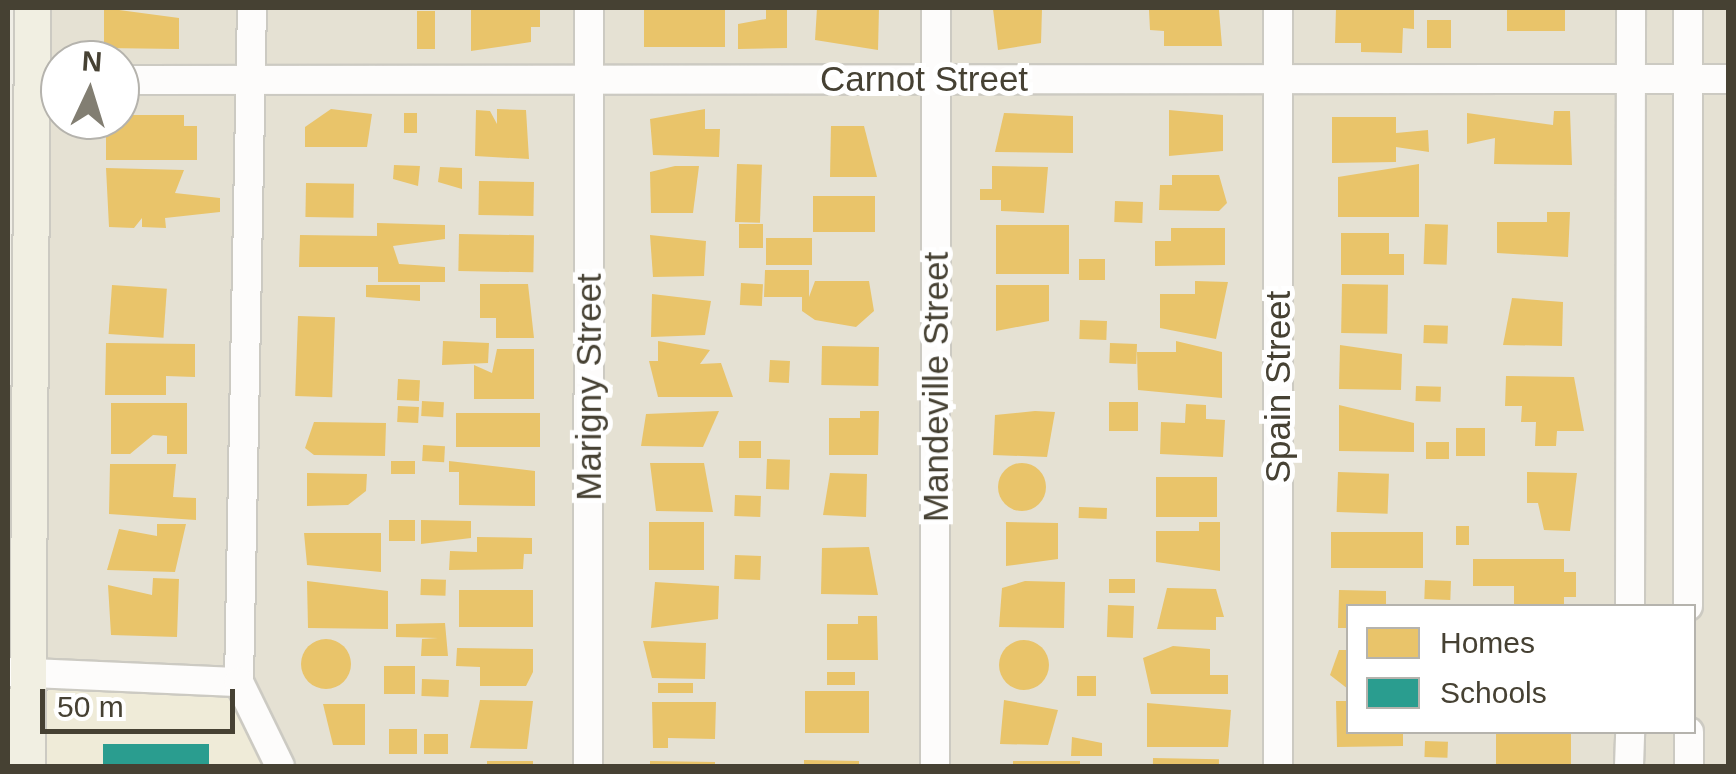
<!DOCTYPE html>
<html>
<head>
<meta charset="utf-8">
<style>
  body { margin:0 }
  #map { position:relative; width:1736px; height:774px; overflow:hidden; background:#f0eee6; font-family:Arial,sans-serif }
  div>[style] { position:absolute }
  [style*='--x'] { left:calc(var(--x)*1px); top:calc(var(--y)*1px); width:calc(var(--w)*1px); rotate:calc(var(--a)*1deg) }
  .residential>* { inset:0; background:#e5e1d3 }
  .education>* { inset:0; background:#efebd8 }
  .homes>* { inset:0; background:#e9c46a; transform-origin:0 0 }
  .round { border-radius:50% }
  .schools>* { inset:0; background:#2a9d8f; transform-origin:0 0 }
  .roads { filter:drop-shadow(2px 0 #cccac2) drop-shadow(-2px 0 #cccac2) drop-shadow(0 2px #cccac2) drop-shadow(0 -2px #cccac2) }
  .minor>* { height:28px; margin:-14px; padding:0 14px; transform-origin:14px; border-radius:14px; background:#fdfcfb }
  .major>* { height:35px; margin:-17.5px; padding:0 17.5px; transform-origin:17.5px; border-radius:17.5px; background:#f1efe2 }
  span { translate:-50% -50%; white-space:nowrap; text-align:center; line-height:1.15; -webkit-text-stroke:10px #fff; paint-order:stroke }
  .street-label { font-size:35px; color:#464133 }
  .frame { position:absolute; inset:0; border:10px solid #464133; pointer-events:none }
  .legend { position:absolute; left:1346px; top:604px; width:350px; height:130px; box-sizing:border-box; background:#fff; border:2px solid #b5b3ad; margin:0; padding:12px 18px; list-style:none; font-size:30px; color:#464133 }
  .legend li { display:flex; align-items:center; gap:20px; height:50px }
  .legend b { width:50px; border:2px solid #b5b3ad }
  .north { position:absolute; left:40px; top:40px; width:100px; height:100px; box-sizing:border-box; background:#fff; border:2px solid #b5b3ad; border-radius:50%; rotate:4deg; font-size:28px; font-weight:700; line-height:40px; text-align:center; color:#464133 }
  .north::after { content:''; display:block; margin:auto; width:35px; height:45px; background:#827e72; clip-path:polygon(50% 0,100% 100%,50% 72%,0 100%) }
  .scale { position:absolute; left:40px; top:689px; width:195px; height:45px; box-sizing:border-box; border:5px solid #464133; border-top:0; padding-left:12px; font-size:30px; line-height:35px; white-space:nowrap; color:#464133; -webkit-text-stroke:8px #fff; paint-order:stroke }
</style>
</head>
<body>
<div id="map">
  <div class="residential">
    <i style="clip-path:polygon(evenodd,27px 8px,1728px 8px,1728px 766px,21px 766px,27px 8px,60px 60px,120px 60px,120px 120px,60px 120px,60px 60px,27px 8px,1348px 606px,1694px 606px,1694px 732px,1348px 732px,1348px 606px)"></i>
  </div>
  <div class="education">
    <i style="clip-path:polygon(27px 672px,239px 682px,280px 766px,27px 766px)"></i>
  </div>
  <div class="homes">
    <i style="clip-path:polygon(104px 8px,179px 18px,179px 49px,104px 48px)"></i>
    <i style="clip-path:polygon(471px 8px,540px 8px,540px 27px,531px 27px,531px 42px,471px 51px)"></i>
    <i style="left:725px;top:8px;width:39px;height:81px;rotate:90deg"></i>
    <i style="clip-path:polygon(766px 8px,787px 8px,787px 48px,738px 49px,738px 24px,766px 19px)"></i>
    <i style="clip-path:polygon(817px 8px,879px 8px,878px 50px,815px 40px)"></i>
    <i style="clip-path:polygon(1336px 8px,1414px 8px,1414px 29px,1403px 28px,1402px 53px,1361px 52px,1361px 43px,1335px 43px)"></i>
    <i style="left:1507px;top:8px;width:58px;height:23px"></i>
    <i style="clip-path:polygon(993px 9px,1042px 9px,1041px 43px,998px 50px)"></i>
    <i style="clip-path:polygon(1149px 10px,1219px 10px,1222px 46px,1164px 46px,1164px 31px,1150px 30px)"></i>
    <i style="left:417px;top:11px;width:18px;height:38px"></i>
    <i style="left:1427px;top:20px;width:24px;height:28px"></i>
    <i style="clip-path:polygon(331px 109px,372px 114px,367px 147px,305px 147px,305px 127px)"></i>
    <i style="clip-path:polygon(497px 109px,526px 110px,529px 159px,475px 156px,476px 110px,490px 111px,497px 124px)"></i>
    <i style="clip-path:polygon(705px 109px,705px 129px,720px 129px,719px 157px,653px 155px,650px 119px)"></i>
    <i style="clip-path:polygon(1169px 110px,1223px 115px,1223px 151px,1169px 156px)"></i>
    <i style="clip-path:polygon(1554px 111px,1570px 111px,1572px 165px,1494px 164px,1495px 138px,1467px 144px,1467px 113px,1553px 125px)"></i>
    <i style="left:404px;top:113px;width:13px;height:20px"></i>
    <i style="clip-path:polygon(1004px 113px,1073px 116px,1073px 153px,995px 152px)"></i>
    <i style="clip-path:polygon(120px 115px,184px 115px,184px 126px,197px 126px,197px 160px,106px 160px,106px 120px)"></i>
    <i style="clip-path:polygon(1332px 117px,1396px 117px,1396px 133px,1428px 130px,1429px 152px,1396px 147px,1396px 162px,1332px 163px)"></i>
    <i style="clip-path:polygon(831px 126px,864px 126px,877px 177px,830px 177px)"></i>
    <i style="left:737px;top:164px;width:25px;height:58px;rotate:2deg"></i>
    <i style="clip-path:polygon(1419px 164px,1419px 217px,1338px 217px,1338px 177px)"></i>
    <i style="clip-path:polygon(394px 165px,420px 166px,418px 186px,393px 179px)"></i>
    <i style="clip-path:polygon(675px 166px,699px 166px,693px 213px,651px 213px,650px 172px)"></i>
    <i style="clip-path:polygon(992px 166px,1048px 167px,1044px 213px,1001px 211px,1001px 200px,980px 200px,980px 189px,992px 189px)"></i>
    <i style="clip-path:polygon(440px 167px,462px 168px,462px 189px,438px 182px)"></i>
    <i style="clip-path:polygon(106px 168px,184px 170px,175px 193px,220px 198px,220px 212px,165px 218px,166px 228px,142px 227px,142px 218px,134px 228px,109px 227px)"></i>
    <i style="clip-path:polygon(1172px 175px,1219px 175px,1227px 203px,1219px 211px,1159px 210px,1160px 185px,1172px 185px)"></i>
    <i style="left:479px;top:181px;width:55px;height:34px;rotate:1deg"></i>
    <i style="left:306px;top:183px;width:48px;height:34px;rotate:1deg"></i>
    <i style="left:813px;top:196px;width:62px;height:36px"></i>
    <i style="left:1115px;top:201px;width:28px;height:21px;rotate:2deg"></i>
    <i style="clip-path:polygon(1547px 212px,1570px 212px,1568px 257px,1497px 253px,1497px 222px,1547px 222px)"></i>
    <i style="clip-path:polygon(377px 223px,445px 225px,445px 239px,393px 246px,399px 264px,445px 267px,445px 282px,378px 282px,378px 267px,299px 267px,300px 235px,377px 236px)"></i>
    <i style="left:739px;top:224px;width:24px;height:24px"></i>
    <i style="left:1425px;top:224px;width:23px;height:40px;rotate:2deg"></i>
    <i style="left:996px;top:225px;width:73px;height:49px"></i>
    <i style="clip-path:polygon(1171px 228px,1225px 228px,1225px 265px,1155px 266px,1155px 241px,1171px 241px)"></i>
    <i style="clip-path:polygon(1341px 233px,1389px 233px,1389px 254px,1404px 254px,1404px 275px,1341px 275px)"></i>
    <i style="left:459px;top:234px;width:75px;height:37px;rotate:1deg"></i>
    <i style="clip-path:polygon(650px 235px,706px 241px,704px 276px,653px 277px)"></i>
    <i style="left:766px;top:238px;width:46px;height:27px"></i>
    <i style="left:1079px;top:259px;width:26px;height:21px"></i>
    <i style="clip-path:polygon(765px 270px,809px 270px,809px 297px,815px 281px,869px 281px,874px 311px,856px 327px,815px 320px,802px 311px,802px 297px,764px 297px)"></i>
    <i style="clip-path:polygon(1195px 281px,1228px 282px,1216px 339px,1160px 328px,1160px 294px,1195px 294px)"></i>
    <i style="left:741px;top:283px;width:22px;height:22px;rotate:3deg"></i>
    <i style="clip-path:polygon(480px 284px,528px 284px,534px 338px,496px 338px,496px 318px,480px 318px)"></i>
    <i style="left:1342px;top:284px;width:46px;height:49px;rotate:1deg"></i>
    <i style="left:112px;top:285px;width:55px;height:49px;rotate:4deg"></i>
    <i style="clip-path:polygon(366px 285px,420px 285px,420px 301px,366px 297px)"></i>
    <i style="clip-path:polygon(996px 285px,1049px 285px,1049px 321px,996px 331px)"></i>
    <i style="clip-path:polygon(652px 294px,711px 301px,705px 335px,651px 337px)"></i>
    <i style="clip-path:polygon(1512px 298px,1563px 302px,1562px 346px,1503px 345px)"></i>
    <i style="left:298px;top:316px;width:37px;height:80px;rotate:2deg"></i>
    <i style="left:1080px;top:320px;width:27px;height:19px;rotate:2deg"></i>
    <i style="left:1424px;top:325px;width:24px;height:18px;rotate:2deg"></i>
    <i style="clip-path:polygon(443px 341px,489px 343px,488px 363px,442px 365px)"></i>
    <i style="clip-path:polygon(658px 341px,710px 350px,700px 364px,721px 363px,733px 397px,658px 397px,649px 361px,658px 361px)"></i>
    <i style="clip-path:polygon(1176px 341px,1222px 352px,1222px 398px,1138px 390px,1137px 352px,1176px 352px)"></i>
    <i style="clip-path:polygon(106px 343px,195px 344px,195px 377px,166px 376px,166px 395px,105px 395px)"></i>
    <i style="left:1110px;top:343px;width:27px;height:20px;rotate:2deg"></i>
    <i style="clip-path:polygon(1340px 345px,1402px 354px,1401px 390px,1339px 389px)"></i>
    <i style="left:822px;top:346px;width:57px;height:39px;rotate:1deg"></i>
    <i style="clip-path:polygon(497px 349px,534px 349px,534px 399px,474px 399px,474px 365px,492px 373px)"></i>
    <i style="left:770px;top:360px;width:20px;height:22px;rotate:3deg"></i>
    <i style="clip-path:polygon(1506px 376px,1574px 377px,1584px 431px,1557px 431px,1556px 446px,1535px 446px,1536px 422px,1521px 422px,1522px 406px,1505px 406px)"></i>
    <i style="left:398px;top:379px;width:22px;height:21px;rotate:3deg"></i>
    <i style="left:1416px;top:386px;width:25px;height:15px;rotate:2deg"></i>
    <i style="left:422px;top:401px;width:22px;height:15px;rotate:3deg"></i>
    <i style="left:1109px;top:402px;width:29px;height:29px"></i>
    <i style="clip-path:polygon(111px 403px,187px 403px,187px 454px,167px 454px,167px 436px,153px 435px,130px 454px,111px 454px)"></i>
    <i style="clip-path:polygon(1186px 404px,1206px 405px,1206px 419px,1225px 420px,1223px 457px,1160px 454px,1161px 422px,1185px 423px)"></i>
    <i style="clip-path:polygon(1339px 405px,1414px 423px,1414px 452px,1339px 451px)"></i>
    <i style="left:398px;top:406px;width:21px;height:16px;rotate:3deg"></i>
    <i style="clip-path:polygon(719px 411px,703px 447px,641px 446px,646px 414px)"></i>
    <i style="clip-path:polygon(860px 411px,879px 411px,878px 455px,829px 455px,829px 418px,860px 418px)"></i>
    <i style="clip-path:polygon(1035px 411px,1055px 412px,1047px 457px,993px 455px,995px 415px)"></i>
    <i style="left:456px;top:413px;width:84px;height:34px"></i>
    <i style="clip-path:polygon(314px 422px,386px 423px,385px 456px,314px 455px,305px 448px)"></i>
    <i style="left:1456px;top:428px;width:29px;height:28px"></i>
    <i style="left:739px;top:441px;width:22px;height:17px"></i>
    <i style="left:1426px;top:442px;width:23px;height:17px"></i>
    <i style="left:423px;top:445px;width:22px;height:16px;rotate:3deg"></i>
    <i style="left:767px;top:459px;width:23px;height:30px;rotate:2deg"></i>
    <i style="left:391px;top:461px;width:24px;height:13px"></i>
    <i style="clip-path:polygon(449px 461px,535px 471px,535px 506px,459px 505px,459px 472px,449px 472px)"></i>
    <i style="clip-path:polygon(650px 463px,704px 463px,713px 512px,656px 511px)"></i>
    <i class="round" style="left:998px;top:463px;width:48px;height:48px"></i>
    <i style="clip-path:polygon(110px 464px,176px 464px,173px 497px,196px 498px,196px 520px,109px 514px)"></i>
    <i style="left:1338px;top:472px;width:51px;height:40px;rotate:2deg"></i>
    <i style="clip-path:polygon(1527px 472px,1577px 473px,1570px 531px,1544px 530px,1538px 503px,1527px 503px)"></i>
    <i style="clip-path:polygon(307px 473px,367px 474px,366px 491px,348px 505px,307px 506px)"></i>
    <i style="clip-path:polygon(830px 473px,867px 474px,866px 517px,823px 515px)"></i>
    <i style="left:1156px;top:477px;width:61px;height:40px"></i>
    <i style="left:735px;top:495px;width:26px;height:21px;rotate:2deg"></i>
    <i style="left:1079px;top:507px;width:28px;height:11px;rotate:2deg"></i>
    <i style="left:389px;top:520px;width:26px;height:21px"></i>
    <i style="clip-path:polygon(421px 520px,471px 521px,471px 538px,421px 544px)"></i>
    <i style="left:649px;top:522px;width:55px;height:48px"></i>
    <i style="clip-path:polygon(1006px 522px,1058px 523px,1058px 559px,1006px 566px)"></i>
    <i style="clip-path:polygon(1199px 522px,1220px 522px,1220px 571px,1156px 562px,1156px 531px,1199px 531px)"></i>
    <i style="clip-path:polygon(157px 524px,186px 524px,175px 572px,107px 570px,119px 529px,157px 536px)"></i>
    <i style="left:1456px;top:526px;width:13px;height:19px"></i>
    <i style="left:1331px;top:532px;width:92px;height:36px"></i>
    <i style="clip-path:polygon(304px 533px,381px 533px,381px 572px,307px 565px)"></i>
    <i style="clip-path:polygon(477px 537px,532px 538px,532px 554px,524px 554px,523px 569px,449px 570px,450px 551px,477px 552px)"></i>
    <i style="clip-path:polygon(869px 547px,878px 595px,821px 594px,822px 548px)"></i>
    <i style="left:735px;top:555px;width:26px;height:24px;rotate:2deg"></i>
    <i style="clip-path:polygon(1473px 559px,1564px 559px,1564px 572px,1576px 572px,1576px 597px,1564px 597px,1564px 606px,1514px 606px,1514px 586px,1473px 586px)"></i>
    <i style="clip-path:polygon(153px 578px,179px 579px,177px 637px,111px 635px,108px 585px,152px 595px)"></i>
    <i style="left:421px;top:579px;width:25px;height:16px;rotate:2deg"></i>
    <i style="left:1109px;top:579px;width:26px;height:14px"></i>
    <i style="left:1425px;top:580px;width:26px;height:19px;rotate:2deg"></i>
    <i style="clip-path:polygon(307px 581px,388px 591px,388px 629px,308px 628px)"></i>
    <i style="clip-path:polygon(1025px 581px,1065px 582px,1064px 628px,999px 627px,1002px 588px)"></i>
    <i style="clip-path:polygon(655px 582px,719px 586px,718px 619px,651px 628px)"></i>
    <i style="clip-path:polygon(1167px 588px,1216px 589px,1224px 617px,1216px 617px,1216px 630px,1157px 629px)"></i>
    <i style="left:459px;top:590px;width:74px;height:37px"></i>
    <i style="clip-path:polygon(1339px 590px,1386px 591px,1386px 606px,1348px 606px,1348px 628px,1338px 628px)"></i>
    <i style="left:1108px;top:605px;width:26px;height:32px;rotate:2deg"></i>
    <i style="clip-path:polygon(858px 616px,877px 616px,878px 660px,827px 660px,827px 624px,858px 624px)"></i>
    <i style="clip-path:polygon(445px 623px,448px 656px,421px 656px,422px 639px,438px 638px,396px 637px,396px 624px)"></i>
    <i class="round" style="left:301px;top:639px;width:50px;height:50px"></i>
    <i class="round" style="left:999px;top:640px;width:50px;height:50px"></i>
    <i style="clip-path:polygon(643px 641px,706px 643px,705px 679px,652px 678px)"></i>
    <i style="clip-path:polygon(1173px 646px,1210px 649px,1210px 675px,1228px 675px,1228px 694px,1151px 694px,1143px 658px)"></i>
    <i style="clip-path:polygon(457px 648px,533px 649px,533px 672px,526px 686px,480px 686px,480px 667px,456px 666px)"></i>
    <i style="clip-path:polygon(1339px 650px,1348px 650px,1348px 689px,1330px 675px)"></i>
    <i style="left:384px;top:666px;width:31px;height:28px"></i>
    <i style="left:827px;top:672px;width:28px;height:13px"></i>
    <i style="left:1077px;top:676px;width:19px;height:20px"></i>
    <i style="left:422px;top:679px;width:27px;height:17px;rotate:2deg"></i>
    <i style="left:658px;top:683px;width:35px;height:10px"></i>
    <i style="left:805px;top:691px;width:64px;height:42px"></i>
    <i style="clip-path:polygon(480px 700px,533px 701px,527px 749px,470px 748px)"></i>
    <i style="clip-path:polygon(1004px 700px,1058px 710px,1048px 745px,1000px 744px)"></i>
    <i style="clip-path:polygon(1336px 701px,1348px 701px,1348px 732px,1403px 732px,1403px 746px,1337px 747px)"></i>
    <i style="clip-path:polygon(652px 702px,716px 702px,715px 739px,668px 738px,668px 748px,653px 748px)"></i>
    <i style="clip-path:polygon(1147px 703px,1231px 710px,1228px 747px,1147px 747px)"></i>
    <i style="clip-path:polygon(323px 704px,365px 704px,365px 745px,333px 745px)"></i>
    <i style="left:389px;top:729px;width:28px;height:25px"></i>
    <i style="left:1571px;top:732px;width:34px;height:75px;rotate:90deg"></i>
    <i style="left:424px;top:734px;width:24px;height:20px"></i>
    <i style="clip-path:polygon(1072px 737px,1102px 743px,1102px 756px,1071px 756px)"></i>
    <i style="left:1425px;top:741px;width:23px;height:16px;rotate:2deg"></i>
    <i style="left:1153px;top:758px;width:66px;height:8px;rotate:1deg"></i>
    <i style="clip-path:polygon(804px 760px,859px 761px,859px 766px,804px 766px)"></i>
    <i style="left:487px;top:761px;width:46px;height:5px"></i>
    <i style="clip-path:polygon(650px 761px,715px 762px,715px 766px,650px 766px)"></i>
    <i style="left:1013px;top:761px;width:67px;height:5px"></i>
  </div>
  <div class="schools">
    <i style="left:103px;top:744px;width:106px;height:22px"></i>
  </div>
  <div class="roads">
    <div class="minor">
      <i style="--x:1688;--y:8;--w:598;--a:90"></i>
      <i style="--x:120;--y:80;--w:1608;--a:-0.04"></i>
      <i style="--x:31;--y:81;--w:29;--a:0"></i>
      <i style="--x:1630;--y:606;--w:598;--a:-89.9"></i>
      <i style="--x:8;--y:672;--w:231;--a:2.5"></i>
      <i style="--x:239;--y:682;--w:674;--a:-88.9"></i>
      <i style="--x:239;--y:682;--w:93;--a:64"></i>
      <i style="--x:1689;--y:732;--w:34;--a:90"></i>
      <i style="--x:588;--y:766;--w:758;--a:-89.92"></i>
      <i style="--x:935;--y:766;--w:758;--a:-89.92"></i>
      <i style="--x:1278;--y:766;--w:758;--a:-90"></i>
      <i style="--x:1629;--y:766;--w:34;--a:-88"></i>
    </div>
    <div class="major">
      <i style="--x:27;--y:766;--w:758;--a:-89.62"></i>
    </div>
  </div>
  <div class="street-label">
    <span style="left:924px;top:79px">Carnot Street</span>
    <span style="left:589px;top:387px;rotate:-90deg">Marigny Street</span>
    <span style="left:936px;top:387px;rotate:-90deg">Mandeville Street</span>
    <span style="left:1278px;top:387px;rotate:-90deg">Spain Street</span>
  </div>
  <div class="frame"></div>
  <ul class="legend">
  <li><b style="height:28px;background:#e9c46a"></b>Homes</li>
  <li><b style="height:28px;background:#2a9d8f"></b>Schools</li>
  </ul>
  <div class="north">N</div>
  <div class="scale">50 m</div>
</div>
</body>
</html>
